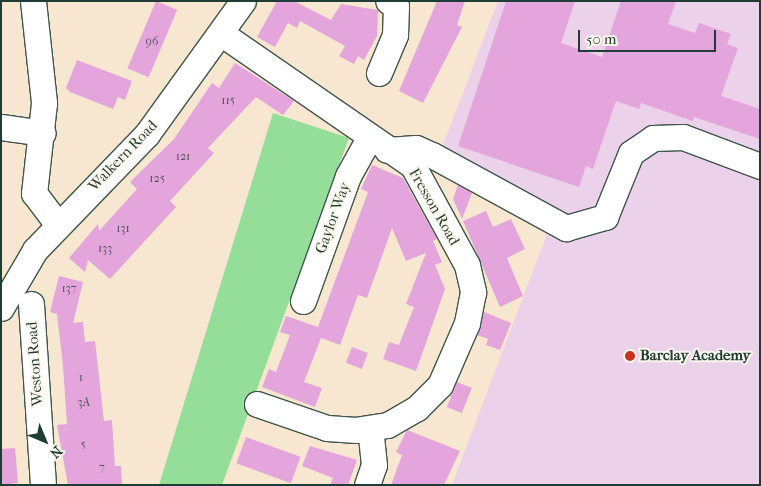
<!DOCTYPE html>
<html>
<head>
<meta charset="utf-8">
<style>
  body { margin:0 }
  #map { position:relative; width:761px; height:486px; overflow:hidden; background:#f7e7d0; font-family:"IM FELL French Canon",serif }
  div>[style] { position:absolute }
  [style*='--x'] { left:calc(var(--x)*1px); top:calc(var(--y)*1px); width:calc(var(--w)*1px); rotate:calc(var(--a)*1deg) }
  .built>* { inset:0; background:#ecd1ea }
  .green>* { inset:0; background:#94de9a }
  .building>* { inset:0; background:#e3a5db; transform-origin:0 0 }
  .roads { filter:drop-shadow(1px 0 #3f564b) drop-shadow(-1px 0 #3f564b) drop-shadow(0 1px #3f564b) drop-shadow(0 -1px #3f564b) }
  .minor>* { height:25px; margin:-12.5px; padding:0 12.5px; transform-origin:12.5px; border-radius:12.5px; background:#fff }
  .dots>* { width:14px; height:14px; translate:-50% -50%; box-sizing:border-box; border:2px solid #fbf7ec; border-radius:50% }
  span { translate:-50% -50%; white-space:nowrap; text-align:center; line-height:1.15; -webkit-text-stroke:4px #fbf7ec; paint-order:stroke }
  .number-label { font-size:12px; color:#50575e }
  .number-label span { -webkit-text-stroke-width:0 }
  .street-label { font-size:15px; color:#1f3d34 }
  .poi-label { font-size:15px; color:#1f3d34; font-weight:700 }
  .left { translate:0 -50%; text-align:left }
  .frame { position:absolute; inset:0; border:2px solid #1f3d34; pointer-events:none }
  .north { position:absolute; left:20px; top:416px; width:50px; height:50px; -webkit-text-stroke:4px #fbf7ec; paint-order:stroke; rotate:135deg; font-size:14px; font-weight:700; line-height:20px; text-align:center; color:#1f3d34 }
  .north::after { content:''; display:block; margin:auto; width:18px; height:22px; background:#1f3d34; clip-path:polygon(50% 0,100% 100%,50% 72%,0 100%) }
  .scale { position:absolute; left:578px; top:30px; width:138px; height:22px; box-sizing:border-box; border:2px solid #1f3d34; border-top:0; padding-left:6px; font-size:15px; line-height:18px; white-space:nowrap; color:#1f3d34; -webkit-text-stroke:4px #fbf7ec; paint-order:stroke }
</style>
</head>
<body>
<div id="map">
  <div class="built">
    <i style="clip-path:polygon(498px 1px,760px 1px,760px 485px,452px 485px,553px 218px,441px 150px)"></i>
  </div>
  <div class="green">
    <i style="clip-path:polygon(273px 113px,349px 138px,222px 485px,159px 485px)"></i>
  </div>
  <div class="building">
    <i style="left:156px;top:1px;width:23px;height:73px;rotate:23deg"></i>
    <i style="clip-path:polygon(277px 1px,294px 1px,331px 20px,341px 4px,378px 10px,377px 36px,364px 60px,358px 56px,354px 64px,339px 56px,345px 46px,300px 21px,297px 28px,288px 23px,275px 47px,257px 37px)"></i>
    <i style="clip-path:polygon(437px 1px,465px 1px,457px 25px,462px 27px,423px 103px,399px 91px)"></i>
    <i style="clip-path:polygon(506px 1px,575px 1px,561px 43px,602px 57px,621px 1px,676px 1px,668px 24px,695px 33px,699px 23px,731px 34px,727px 44px,738px 48px,721px 96px,760px 109px,760px 139px,694px 117px,693px 121px,641px 103px,639px 109px,616px 101px,593px 169px,586px 166px,579px 187px,458px 146px)"></i>
    <i style="clip-path:polygon(77px 60px,132px 81px,125px 100px,118px 97px,113px 109px,70px 92px,66px 88px)"></i>
    <i style="clip-path:polygon(235px 63px,294px 101px,283px 115px,256px 97px,208px 148px,214px 153px,170px 201px,176px 207px,110px 279px,88px 260px,85px 272px,69px 258px,98px 224px,99px 231px,137px 189px,130px 182px,174px 139px,212px 83px,219px 88px)"></i>
    <i style="clip-path:polygon(372px 165px,403px 178px,437px 239px,433px 241px,442px 262px,435px 265px,445px 289px,416px 371px,383px 359px,389px 342px,399px 345px,414px 307px,406px 304px,426px 253px,406px 261px,392px 228px,367px 298px,358px 295px,340px 345px,321px 338px,304px 382px,322px 388px,315px 407px,262px 387px,269px 369px,276px 372px,290px 335px,280px 332px,286px 316px,318px 327px,368px 192px,361px 189px)"></i>
    <i style="clip-path:polygon(458px 185px,472px 193px,462px 219px,453px 199px)"></i>
    <i style="clip-path:polygon(486px 211px,493px 227px,511px 219px,525px 249px,507px 258px,523px 296px,500px 307px,463px 221px)"></i>
    <i style="clip-path:polygon(59px 276px,83px 282px,73px 323px,83px 322px,85px 342px,95px 341px,104px 421px,112px 420px,115px 466px,121px 466px,122px 485px,68px 485px,57px 425px,67px 424px,63px 366px,57px 314px,50px 312px)"></i>
    <i style="clip-path:polygon(484px 312px,511px 323px,500px 350px,486px 345px,488px 339px,477px 335px)"></i>
    <i style="left:352px;top:347px;width:17px;height:17px;rotate:21deg"></i>
    <i style="left:457px;top:382px;width:16px;height:27px;rotate:22deg"></i>
    <i style="clip-path:polygon(407px 430px,460px 451px,444px 485px,391px 485px,402px 455px,396px 452px)"></i>
    <i style="left:246px;top:437px;width:58px;height:28px;rotate:20deg"></i>
    <i style="clip-path:polygon(310px 446px,357px 460px,348px 485px,330px 485px,333px 478px,302px 466px)"></i>
    <i style="clip-path:polygon(15px 448px,18px 483px,1px 485px,1px 449px)"></i>
  </div>
  <div class="roads">
    <div class="minor">
      <i style="--x:33;--y:1;--w:103;--a:83.8"></i>
      <i style="--x:44;--y:103;--w:91;--a:96.3"></i>
      <i style="--x:34;--y:193;--w:39;--a:53"></i>
      <i style="--x:222;--y:34;--w:232;--a:34.6"></i>
      <i style="--x:413;--y:166;--w:113;--a:61.4"></i>
      <i style="--x:467;--y:265;--w:28;--a:77"></i>
      <i style="--x:473;--y:292;--w:32;--a:101"></i>
      <i style="--x:467;--y:323;--w:68;--a:113.5"></i>
      <i style="--x:440;--y:385;--w:33;--a:135"></i>
      <i style="--x:417;--y:408;--w:34;--a:150"></i>
      <i style="--x:387;--y:425;--w:31;--a:171"></i>
      <i style="--x:356;--y:430;--w:29;--a:-176"></i>
      <i style="--x:327;--y:428;--w:74;--a:-161.1"></i>
      <i style="--x:379;--y:73;--w:41;--a:-67.2"></i>
      <i style="--x:395;--y:35;--w:29;--a:-88"></i>
      <i style="--x:396;--y:6;--w:9;--a:-148"></i>
      <i style="--x:1;--y:127;--w:42;--a:8.1"></i>
      <i style="--x:387;--y:150;--w:29;--a:-4"></i>
      <i style="--x:416;--y:148;--w:17;--a:24"></i>
      <i style="--x:432;--y:155;--w:153;--a:28.6"></i>
      <i style="--x:566;--y:228;--w:41;--a:-15.8"></i>
      <i style="--x:605;--y:217;--w:69;--a:-67.9"></i>
      <i style="--x:631;--y:153;--w:27;--a:-34"></i>
      <i style="--x:653;--y:138;--w:30;--a:-2"></i>
      <i style="--x:683;--y:137;--w:82;--a:20.6"></i>
      <i style="--x:303;--y:301;--w:133;--a:-70.2"></i>
      <i style="--x:348;--y:176;--w:43;--a:-61.1"></i>
      <i style="--x:31;--y:304;--w:181;--a:86.2"></i>
      <i style="--x:1;--y:308;--w:67;--a:-59.6"></i>
      <i style="--x:35;--y:250;--w:161;--a:-46"></i>
      <i style="--x:147;--y:134;--w:164;--a:-54.2"></i>
      <i style="--x:367;--y:485;--w:21;--a:-71"></i>
      <i style="--x:374;--y:465;--w:36;--a:-96"></i>
    </div>
  </div>
  <div class="dots">
    <i style="left:630px;top:356px;background:#c8321e"></i>
  </div>
  <div class="number-label">
    <span style="left:152px;top:42px">96</span>
    <span style="left:228px;top:101px">115</span>
    <span style="left:183px;top:157px">121</span>
    <span style="left:157px;top:179px">125</span>
    <span style="left:123px;top:229px">131</span>
    <span style="left:105px;top:249px">133</span>
    <span style="left:69px;top:289px">137</span>
    <span style="left:81px;top:378px">1</span>
    <span style="left:84px;top:403px">3A</span>
    <span style="left:83px;top:445px">5</span>
    <span style="left:102px;top:468px">7</span>
  </div>
  <div class="street-label">
    <span style="left:123px;top:156px;rotate:-46deg">Walkern Road</span>
    <span style="left:434px;top:207px;rotate:60deg">Fresson Road</span>
    <span style="left:333px;top:218px;rotate:-70deg">Gaylor Way</span>
    <span style="left:35px;top:364px;rotate:-94deg">Weston Road</span>
  </div>
  <div class="poi-label">
    <span class="left" style="left:640px;top:356px">Barclay Academy</span>
  </div>
  <div class="frame"></div>
  <div class="north">N</div>
  <div class="scale">50 m</div>
</div>
</body>
</html>
